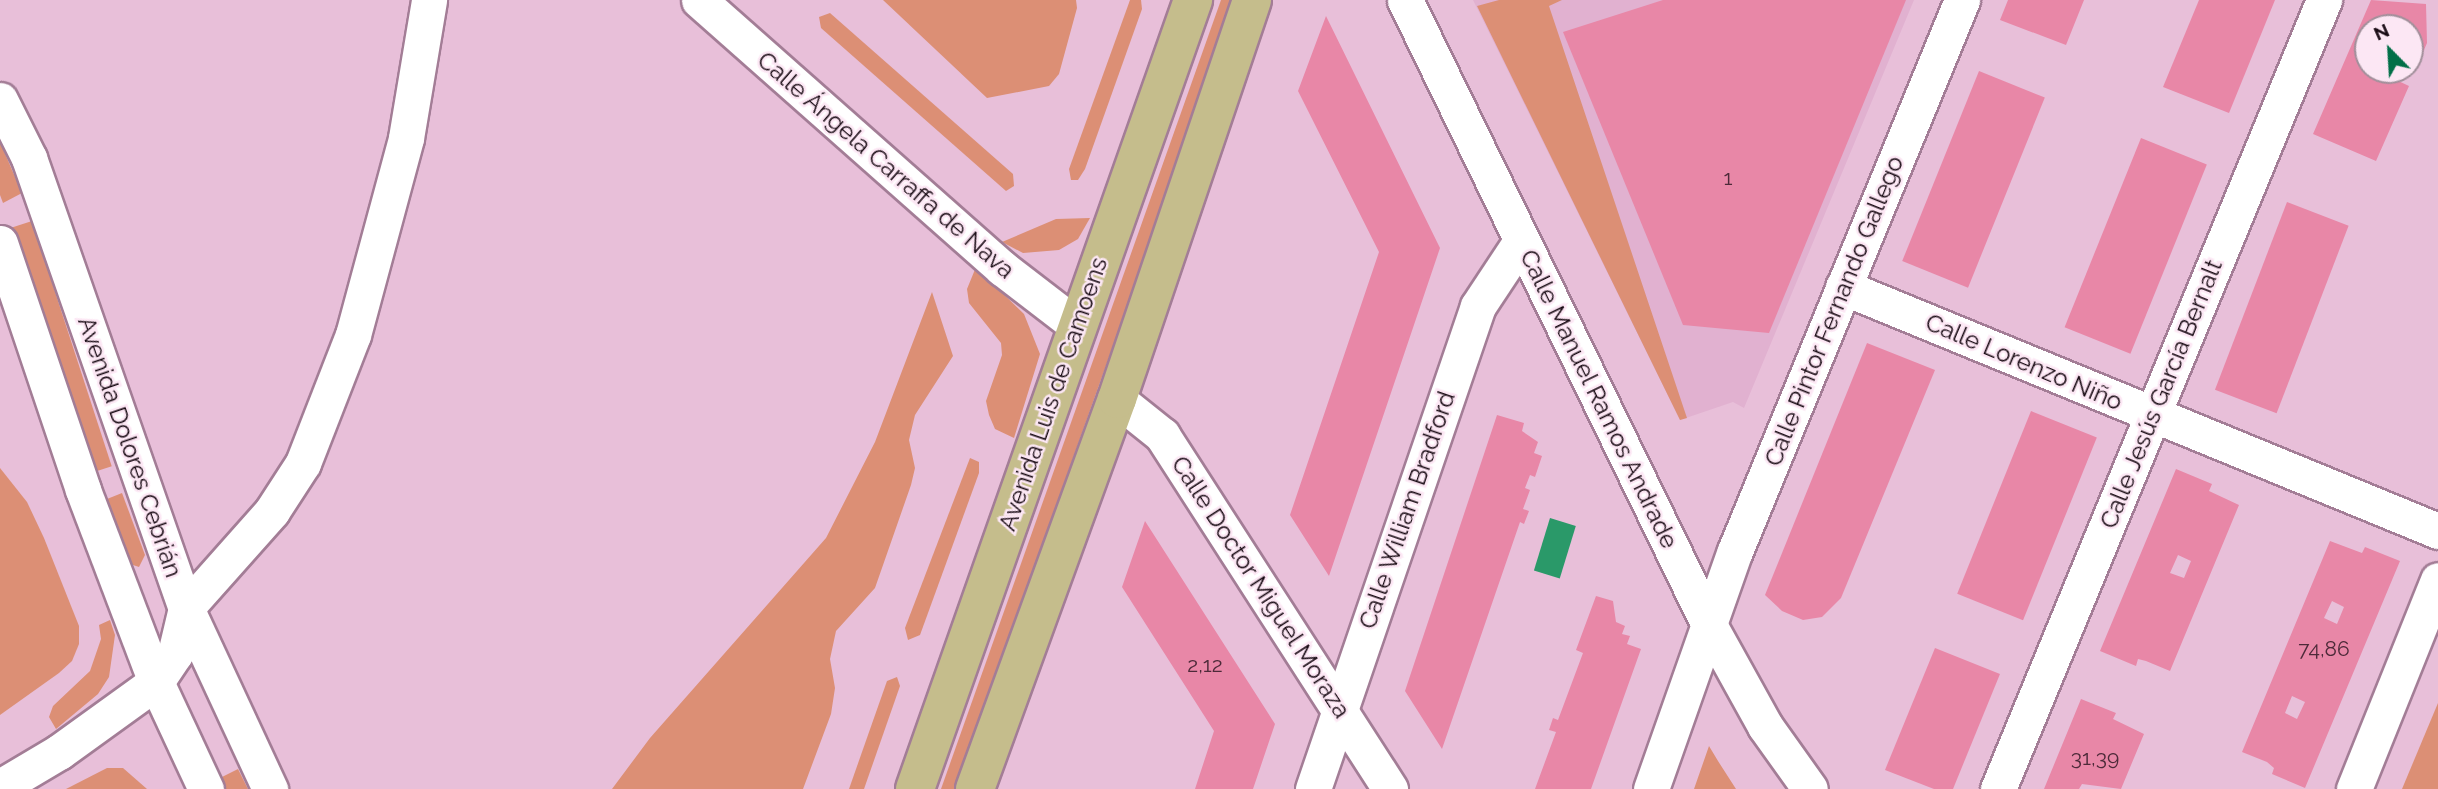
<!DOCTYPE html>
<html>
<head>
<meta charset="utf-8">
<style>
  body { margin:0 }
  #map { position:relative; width:2438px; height:789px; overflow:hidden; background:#e8bfd9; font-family:Raleway,sans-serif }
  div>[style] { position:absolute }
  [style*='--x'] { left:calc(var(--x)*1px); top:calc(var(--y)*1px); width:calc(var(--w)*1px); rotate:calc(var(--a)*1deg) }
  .built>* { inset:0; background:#e1b1d0 }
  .green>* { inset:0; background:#dc8f75; transform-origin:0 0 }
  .water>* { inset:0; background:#2a9969; transform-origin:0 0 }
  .building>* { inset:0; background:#e887a7; transform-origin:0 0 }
  .roads { filter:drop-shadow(2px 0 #a37d96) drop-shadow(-2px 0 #a37d96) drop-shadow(0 2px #a37d96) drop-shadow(0 -2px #a37d96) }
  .street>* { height:35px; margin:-17.5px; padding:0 17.5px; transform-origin:17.5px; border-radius:17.5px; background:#fff }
  .primary>* { height:38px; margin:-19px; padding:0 19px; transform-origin:19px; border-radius:19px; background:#c5bd8c }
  span { translate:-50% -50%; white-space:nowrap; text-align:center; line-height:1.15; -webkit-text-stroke:5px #fce7f4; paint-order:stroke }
  .number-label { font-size:21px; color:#4d2a39 }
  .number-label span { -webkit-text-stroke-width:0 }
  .street-label { font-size:24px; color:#190b14 }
  .north { position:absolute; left:2354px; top:14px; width:70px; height:70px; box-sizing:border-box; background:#fce7f4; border:2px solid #a18f9a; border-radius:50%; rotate:336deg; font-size:19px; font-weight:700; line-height:28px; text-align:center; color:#190b14 }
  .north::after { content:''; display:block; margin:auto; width:24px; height:32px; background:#016f47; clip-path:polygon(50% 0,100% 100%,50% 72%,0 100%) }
</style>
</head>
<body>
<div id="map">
  <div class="built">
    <i style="clip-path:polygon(1473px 0,1914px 0,1744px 408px,1733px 402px,1680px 420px)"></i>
  </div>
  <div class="green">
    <i style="clip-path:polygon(883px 0,1076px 0,1077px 8px,1059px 74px,1049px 86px,987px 98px)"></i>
    <i style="clip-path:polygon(1130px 0,1141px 0,1142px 9px,1085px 169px,1078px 180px,1071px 180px,1069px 169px)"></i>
    <i style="clip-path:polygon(1221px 0,1234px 0,1108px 360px,955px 789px,941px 789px)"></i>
    <i style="clip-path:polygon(1499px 0,1562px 0,1549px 6px,1687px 418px,1680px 420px,1477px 6px)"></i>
    <i style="clip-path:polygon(830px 13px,1013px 174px,1014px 186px,1006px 191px,821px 28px,819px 17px)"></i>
    <i style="clip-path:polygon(0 142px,22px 193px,3px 203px,0 195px)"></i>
    <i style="clip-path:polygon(1090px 218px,1078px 239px,1059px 250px,1023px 253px,1002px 242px,1056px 219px)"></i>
    <i style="left:32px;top:221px;width:258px;height:21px;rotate:72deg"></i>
    <i style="clip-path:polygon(976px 267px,1024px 314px,1040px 354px,1014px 438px,995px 429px,989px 415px,986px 401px,1002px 355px,1001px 343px,969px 303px,967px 289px)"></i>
    <i style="clip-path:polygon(932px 292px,953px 356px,915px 415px,909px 440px,915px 468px,911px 485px,875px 588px,836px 631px,830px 659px,835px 688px,831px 714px,803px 789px,612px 789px,650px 738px,826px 538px,875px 442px)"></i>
    <i style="clip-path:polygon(970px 458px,979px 462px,979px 473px,920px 635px,908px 640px,905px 628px)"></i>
    <i style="clip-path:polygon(0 468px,27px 502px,44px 538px,79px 626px,79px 644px,72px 661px,59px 673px,0 715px)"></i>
    <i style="clip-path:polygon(122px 493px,145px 555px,139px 567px,127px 563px,102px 501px)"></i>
    <i style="clip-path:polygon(110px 620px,115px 635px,109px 677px,98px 694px,56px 729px,49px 717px,53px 706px,90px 671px,101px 639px,99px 625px)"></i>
    <i style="clip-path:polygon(897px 677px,900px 686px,864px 789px,849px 789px,887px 681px)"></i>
    <i style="clip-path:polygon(2438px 703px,2438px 789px,2402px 789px)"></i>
    <i style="clip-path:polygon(1709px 746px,1718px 761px,1736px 789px,1694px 789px)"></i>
    <i style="clip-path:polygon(107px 768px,123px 768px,147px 789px,66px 789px)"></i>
    <i style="clip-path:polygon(238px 769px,248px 789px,225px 789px,220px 778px)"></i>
  </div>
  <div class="water">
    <i style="left:1550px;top:518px;width:27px;height:55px;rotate:17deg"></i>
  </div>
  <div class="building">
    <i style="clip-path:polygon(1663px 0,1906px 0,1769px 333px,1683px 325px,1563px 32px)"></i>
    <i style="clip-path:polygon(2008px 0,2084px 0,2066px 45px,2000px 20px)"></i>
    <i style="clip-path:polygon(2199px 0,2275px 0,2229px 113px,2163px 87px)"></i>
    <i style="clip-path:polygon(2371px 0,2426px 4px,2427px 43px,2417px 66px,2410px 62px,2410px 28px,2368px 28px,2368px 70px,2397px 70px,2392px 78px,2409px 86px,2376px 161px,2313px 134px)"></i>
    <i style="clip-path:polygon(1326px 16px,1440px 248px,1329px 576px,1290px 515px,1379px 252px,1298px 91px)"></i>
    <i style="left:1979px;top:71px;width:71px;height:205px;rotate:22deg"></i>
    <i style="left:2141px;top:138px;width:71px;height:204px;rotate:22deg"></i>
    <i style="left:2287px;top:202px;width:66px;height:201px;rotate:21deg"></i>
    <i style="clip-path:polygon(1867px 343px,1935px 370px,1841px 598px,1822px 617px,1803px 620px,1782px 611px,1765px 595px)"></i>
    <i style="left:2031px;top:411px;width:71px;height:197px;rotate:22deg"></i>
    <i style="clip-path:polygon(1497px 415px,1524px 423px,1522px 431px,1538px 442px,1534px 453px,1542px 456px,1535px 477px,1530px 475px,1525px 488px,1530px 490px,1523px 509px,1529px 511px,1524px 524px,1520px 522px,1442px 749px,1405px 691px)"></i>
    <i style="clip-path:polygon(evenodd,2176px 469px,2212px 484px,2209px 491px,2239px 505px,2170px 671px,2146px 661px,2138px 659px,2136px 666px,2100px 651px,2176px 469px,2178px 555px,2191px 561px,2184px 578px,2170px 573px,2178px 555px)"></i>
    <i style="clip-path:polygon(1145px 521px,1275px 724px,1253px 789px,1195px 789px,1214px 731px,1122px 587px)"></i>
    <i style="clip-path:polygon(evenodd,2330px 541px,2362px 553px,2365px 547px,2400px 561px,2305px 788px,2272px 774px,2274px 768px,2267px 762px,2242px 752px,2330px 541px,2332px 601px,2344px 607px,2337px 624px,2324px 618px,2332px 601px,2330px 541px,2292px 696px,2305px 702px,2297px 719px,2285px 713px,2292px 696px)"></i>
    <i style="clip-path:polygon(1596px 596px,1613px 601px,1616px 622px,1625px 626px,1622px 634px,1630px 636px,1627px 644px,1641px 649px,1591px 789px,1535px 789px,1556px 732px,1549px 730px,1553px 718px,1558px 720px,1583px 653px,1576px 650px)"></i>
    <i style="clip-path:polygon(1935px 648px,2000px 674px,1953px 789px,1934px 789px,1885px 770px)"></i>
    <i style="clip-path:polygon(2081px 699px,2116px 713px,2113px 719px,2144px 734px,2121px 789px,2082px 784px,2079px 789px,2044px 789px)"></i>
  </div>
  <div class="roads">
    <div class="street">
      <i style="--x:699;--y:0;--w:405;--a:41.5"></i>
      <i style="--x:1002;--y:268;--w:93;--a:37.6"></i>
      <i style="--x:1405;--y:0;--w:693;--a:64.06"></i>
      <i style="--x:1708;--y:623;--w:118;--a:61"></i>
      <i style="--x:1765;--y:726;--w:77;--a:54.5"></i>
      <i style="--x:0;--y:100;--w:65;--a:63.4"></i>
      <i style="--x:29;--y:158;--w:477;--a:70.8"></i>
      <i style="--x:186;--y:608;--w:200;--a:65.1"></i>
      <i style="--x:0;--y:243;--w:261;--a:71.4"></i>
      <i style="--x:83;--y:490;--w:205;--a:69.2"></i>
      <i style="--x:156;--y:682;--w:118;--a:65"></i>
      <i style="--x:1843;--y:287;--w:643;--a:22.3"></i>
      <i style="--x:1117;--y:399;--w:58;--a:38.7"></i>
      <i style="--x:1162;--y:435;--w:421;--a:57.2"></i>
      <i style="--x:0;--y:787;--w:69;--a:-30.7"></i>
      <i style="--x:59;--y:752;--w:120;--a:-35.8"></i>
      <i style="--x:156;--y:682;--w:34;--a:-56"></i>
      <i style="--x:175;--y:654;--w:47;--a:-76.6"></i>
      <i style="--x:186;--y:608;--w:130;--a:-48.4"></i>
      <i style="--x:272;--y:511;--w:57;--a:-57.1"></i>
      <i style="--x:303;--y:463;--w:137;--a:-68.7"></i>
      <i style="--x:353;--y:335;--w:204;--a:-74.9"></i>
      <i style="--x:406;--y:138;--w:140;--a:-80.5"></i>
      <i style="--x:1313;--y:789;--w:510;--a:-71.14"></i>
      <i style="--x:1478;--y:306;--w:78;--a:-56.5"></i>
      <i style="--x:1651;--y:789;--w:252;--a:-70.6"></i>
      <i style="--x:1735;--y:551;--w:596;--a:-67.61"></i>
      <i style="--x:1998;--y:789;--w:854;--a:-67.55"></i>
      <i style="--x:2354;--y:789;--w:225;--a:-68.1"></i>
    </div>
    <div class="primary">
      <i style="--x:915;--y:789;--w:837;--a:-70.59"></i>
      <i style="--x:975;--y:789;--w:415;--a:-70"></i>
      <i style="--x:1117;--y:399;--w:421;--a:-71.3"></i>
    </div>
  </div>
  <div class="number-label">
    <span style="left:1728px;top:178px">1</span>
    <span style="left:2324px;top:649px">74,86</span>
    <span style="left:1205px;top:665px">2,12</span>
    <span style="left:2095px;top:758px">31,39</span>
  </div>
  <div class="street-label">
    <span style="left:886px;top:165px;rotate:41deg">Calle Ángela Carraffa de Nava</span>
    <span style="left:1834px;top:311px;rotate:-68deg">Calle Pintor Fernando Gallego</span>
    <span style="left:2024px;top:362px;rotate:23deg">Calle Lorenzo Niño</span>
    <span style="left:1053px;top:394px;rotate:-71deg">Avenida Luis de Camoens</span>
    <span style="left:2161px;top:394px;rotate:-68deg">Calle Jesús García Bernalt</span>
    <span style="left:1599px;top:399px;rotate:64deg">Calle Manuel Ramos Andrade</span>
    <span style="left:130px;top:447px;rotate:71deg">Avenida Dolores Cebrián</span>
    <span style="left:1407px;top:510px;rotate:-71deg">Calle William Bradford</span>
    <span style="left:1261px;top:587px;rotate:57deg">Calle Doctor Miguel Moraza</span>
  </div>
  <div class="north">N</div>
</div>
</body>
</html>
